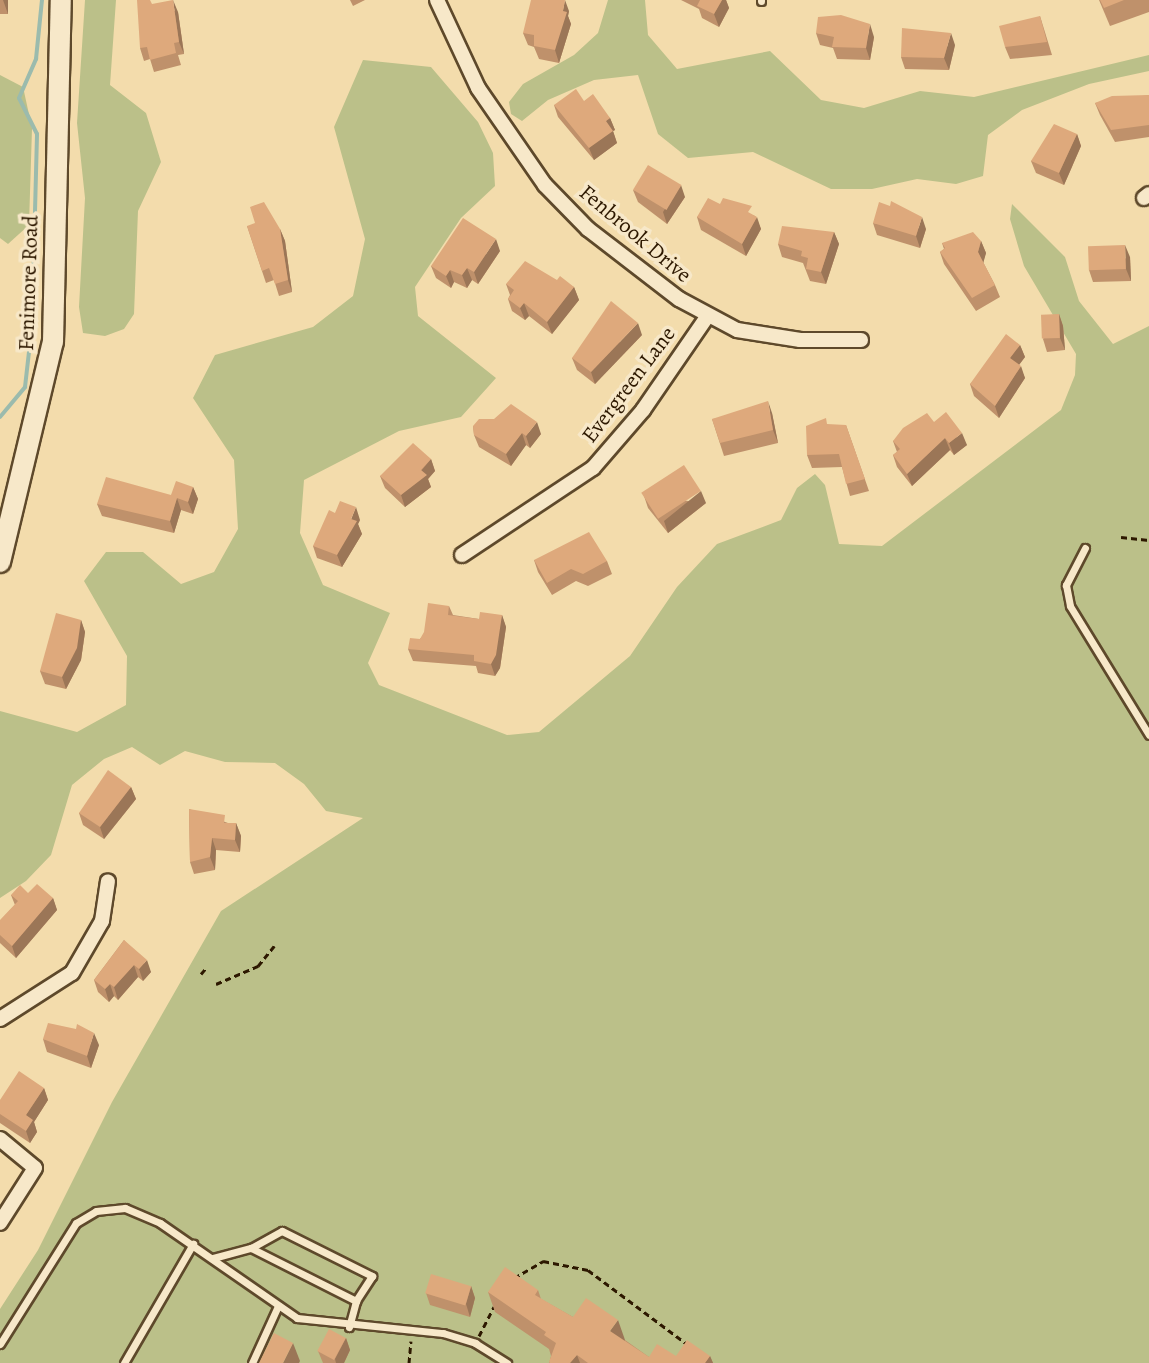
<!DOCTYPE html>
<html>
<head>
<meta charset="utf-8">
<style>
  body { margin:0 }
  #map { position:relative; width:1149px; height:1363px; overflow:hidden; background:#f3dcac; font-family:Alegreya,serif }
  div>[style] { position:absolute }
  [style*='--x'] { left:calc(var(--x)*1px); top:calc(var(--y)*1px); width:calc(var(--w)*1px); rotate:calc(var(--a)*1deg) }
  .green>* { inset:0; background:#bbc089 }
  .stream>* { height:4px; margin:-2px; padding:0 2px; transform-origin:2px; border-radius:2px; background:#9bbbad }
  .path>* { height:3px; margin-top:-1.5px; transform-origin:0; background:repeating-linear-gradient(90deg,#2d1800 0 6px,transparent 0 10px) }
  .roads { filter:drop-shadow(2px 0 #5e492b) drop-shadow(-2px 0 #5e492b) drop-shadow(0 2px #5e492b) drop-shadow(0 -2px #5e492b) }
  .lane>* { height:7px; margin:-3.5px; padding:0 3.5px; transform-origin:3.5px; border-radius:3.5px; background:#f7e8c9 }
  .street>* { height:14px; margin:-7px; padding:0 7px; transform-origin:7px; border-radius:7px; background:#f7e8c9 }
  .secondary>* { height:20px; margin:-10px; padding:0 10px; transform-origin:10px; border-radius:10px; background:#f7e8c9 }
  .wall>* { inset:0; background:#bf916b; transform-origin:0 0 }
  .shaded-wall>* { inset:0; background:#9b7657 }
  .building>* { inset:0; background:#dea97c; transform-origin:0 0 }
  span { translate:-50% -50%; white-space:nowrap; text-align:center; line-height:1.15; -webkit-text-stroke:7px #f7e8c9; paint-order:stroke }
  .street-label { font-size:22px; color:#2d1800 }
</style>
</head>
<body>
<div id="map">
  <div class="green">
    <i style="clip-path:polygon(85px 0,116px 0,110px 85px,146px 113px,161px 162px,138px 211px,134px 314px,124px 329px,105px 336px,83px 333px,79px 307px,85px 198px,77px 123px)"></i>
    <i style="clip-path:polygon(608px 0,645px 0,648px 35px,677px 69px,770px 51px,821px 100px,864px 108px,920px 91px,974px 97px,1149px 55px,1149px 71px,1089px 84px,1022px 110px,988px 135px,983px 176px,956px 184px,917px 179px,872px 189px,831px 189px,753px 152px,688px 158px,658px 134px,638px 75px,594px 80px,548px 100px,522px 121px,511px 114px,509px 102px,523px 84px,574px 55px,598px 33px)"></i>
    <i style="clip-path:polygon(363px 60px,431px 67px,478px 122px,493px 153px,495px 186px,461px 218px,415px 287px,418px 316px,496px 378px,461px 417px,399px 431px,304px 480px,300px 533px,323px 585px,390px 613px,368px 663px,379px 685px,507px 735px,539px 732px,630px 656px,677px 587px,717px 544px,781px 520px,797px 488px,815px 474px,825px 485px,839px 544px,882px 546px,1061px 410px,1075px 375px,1076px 354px,1024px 266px,1010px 219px,1012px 204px,1065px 257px,1079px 301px,1113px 344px,1149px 326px,1149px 1363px,0 1363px,0 1309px,38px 1250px,112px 1102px,221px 911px,363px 818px,326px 811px,304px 784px,275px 763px,225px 762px,185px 751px,160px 765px,132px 747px,104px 759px,72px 785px,51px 855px,26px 881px,0 898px,0 711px,77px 732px,126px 705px,127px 656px,84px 581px,106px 552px,143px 552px,181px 584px,214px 572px,238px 529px,234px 460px,193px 398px,215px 355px,313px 327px,353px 296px,365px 239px,334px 127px)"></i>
    <i style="clip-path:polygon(0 75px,23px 87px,32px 128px,29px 225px,8px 244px,0 238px)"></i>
  </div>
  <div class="stream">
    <i style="--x:0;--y:417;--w:39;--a:-50"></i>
    <i style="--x:25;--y:387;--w:61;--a:-83.5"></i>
    <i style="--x:32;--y:326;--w:192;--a:-88.5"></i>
    <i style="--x:37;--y:134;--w:40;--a:-116.6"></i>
    <i style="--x:19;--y:98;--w:43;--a:-66.4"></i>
    <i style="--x:36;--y:59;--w:59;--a:-84.2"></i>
  </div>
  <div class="path">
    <i style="--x:1121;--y:537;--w:28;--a:6"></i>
    <i style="--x:201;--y:974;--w:8;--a:-50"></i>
    <i style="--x:216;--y:984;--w:46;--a:-23.2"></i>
    <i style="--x:258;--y:966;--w:26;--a:-51"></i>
    <i style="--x:514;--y:1278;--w:34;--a:-30"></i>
    <i style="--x:543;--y:1261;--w:46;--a:11.3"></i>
    <i style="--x:588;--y:1270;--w:124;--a:36.8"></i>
    <i style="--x:479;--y:1336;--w:33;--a:-63"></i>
    <i style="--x:409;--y:1363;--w:22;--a:-85"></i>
  </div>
  <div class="roads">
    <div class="lane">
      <i style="--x:761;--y:1;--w:1;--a:-90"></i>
      <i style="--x:1085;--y:548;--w:42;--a:117.2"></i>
      <i style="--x:1066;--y:585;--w:21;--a:79"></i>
      <i style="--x:1070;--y:606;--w:151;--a:58.5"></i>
      <i style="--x:251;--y:1248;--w:118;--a:26.8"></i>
      <i style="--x:213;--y:1258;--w:39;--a:-15"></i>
      <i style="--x:251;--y:1248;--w:35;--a:-29"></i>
      <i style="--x:282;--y:1231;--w:101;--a:26.6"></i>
      <i style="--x:372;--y:1276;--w:30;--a:123"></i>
      <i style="--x:356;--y:1301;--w:27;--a:105"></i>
      <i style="--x:0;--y:1344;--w:143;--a:-57.9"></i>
      <i style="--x:76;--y:1223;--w:23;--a:-31"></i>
      <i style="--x:96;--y:1211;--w:29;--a:-6"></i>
      <i style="--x:125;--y:1208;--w:38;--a:23"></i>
      <i style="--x:160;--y:1223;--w:167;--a:34.7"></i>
      <i style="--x:297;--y:1318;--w:147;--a:5.9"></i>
      <i style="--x:443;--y:1333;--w:34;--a:17"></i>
      <i style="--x:475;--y:1343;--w:38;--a:32"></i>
      <i style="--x:124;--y:1363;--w:138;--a:-59.9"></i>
      <i style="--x:252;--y:1363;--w:63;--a:-65.5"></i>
    </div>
    <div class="street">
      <i style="--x:437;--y:0;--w:97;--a:65"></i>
      <i style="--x:478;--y:88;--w:118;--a:55.4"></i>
      <i style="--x:545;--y:185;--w:62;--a:45.7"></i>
      <i style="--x:588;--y:229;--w:115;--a:37.6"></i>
      <i style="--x:679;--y:299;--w:66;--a:28.1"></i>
      <i style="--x:737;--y:330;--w:64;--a:9"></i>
      <i style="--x:800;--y:340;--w:61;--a:0"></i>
      <i style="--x:1144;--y:198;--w:6;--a:-39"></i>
      <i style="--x:462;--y:555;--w:157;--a:-33.6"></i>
      <i style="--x:593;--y:468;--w:77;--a:-49.2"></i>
      <i style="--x:643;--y:410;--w:113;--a:-55.5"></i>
      <i style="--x:0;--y:1019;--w:85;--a:-32.6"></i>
      <i style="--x:72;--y:973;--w:60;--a:-60"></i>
      <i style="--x:102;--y:921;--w:40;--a:-81.5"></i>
      <i style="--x:0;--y:1139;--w:45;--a:39.6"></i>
      <i style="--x:35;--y:1168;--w:65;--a:122.5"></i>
    </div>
    <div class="secondary">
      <i style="--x:0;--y:562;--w:226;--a:-76.5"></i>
      <i style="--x:53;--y:342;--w:342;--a:-88.7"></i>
    </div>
  </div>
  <div class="wall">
    <i style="left:0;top:0;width:8px;height:14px"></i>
    <i style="clip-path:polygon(350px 0,365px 0,353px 6px)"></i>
    <i style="clip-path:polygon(681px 0,726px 0,729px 8px,719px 27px,702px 18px,699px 9px)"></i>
    <i style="clip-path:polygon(1099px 0,1149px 0,1149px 12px,1110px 26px)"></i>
    <i style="clip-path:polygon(152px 4px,178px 12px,184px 54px,178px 55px,181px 65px,154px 72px,150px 59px,144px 61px,140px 48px)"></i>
    <i style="clip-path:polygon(569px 11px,568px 16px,571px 24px,559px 63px,539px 59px,534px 47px,528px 45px,523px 33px)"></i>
    <i style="clip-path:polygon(1040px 16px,1052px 55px,1010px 59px,1005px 47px)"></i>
    <i style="clip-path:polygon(816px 33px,874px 37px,870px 60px,837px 59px,833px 48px,820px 45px)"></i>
    <i style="clip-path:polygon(955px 45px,949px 70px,905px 69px,901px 57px)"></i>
    <i style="clip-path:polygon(1149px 95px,1149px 137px,1115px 142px,1100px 115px,1095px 103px)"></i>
    <i style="clip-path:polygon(584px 101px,610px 118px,615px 130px,613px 131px,617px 143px,594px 160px,558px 117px,554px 105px)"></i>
    <i style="clip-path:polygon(1077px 134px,1081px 146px,1064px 185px,1036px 173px,1031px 161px)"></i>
    <i style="clip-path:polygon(633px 190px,685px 197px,667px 224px,638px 202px)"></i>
    <i style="clip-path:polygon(720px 204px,755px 216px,761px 229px,746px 256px,701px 230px,697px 217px)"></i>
    <i style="clip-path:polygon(873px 223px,926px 229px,920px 248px,877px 235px)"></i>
    <i style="clip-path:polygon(247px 226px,280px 229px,285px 241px,292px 292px,279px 296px,274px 280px,266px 283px)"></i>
    <i style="clip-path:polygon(834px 232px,839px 244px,826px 284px,810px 281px,803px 263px,782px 257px,778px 244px)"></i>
    <i style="clip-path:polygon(981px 241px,986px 253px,983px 262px,995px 285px,1000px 297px,976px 311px,944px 264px,940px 252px,944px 249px,942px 243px)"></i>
    <i style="clip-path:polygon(500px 251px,478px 284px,472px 280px,467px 288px,454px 282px,451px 288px,436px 278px,431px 266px)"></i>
    <i style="clip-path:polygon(1130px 257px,1131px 281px,1093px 282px,1089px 270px)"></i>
    <i style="clip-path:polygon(557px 280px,574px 287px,579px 300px,552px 334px,529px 316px,525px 320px,512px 311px,508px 299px,510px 295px,506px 284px)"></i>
    <i style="clip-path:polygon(1059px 314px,1063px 326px,1065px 350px,1047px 352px,1043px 339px)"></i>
    <i style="clip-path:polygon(642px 335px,595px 384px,577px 370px,572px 358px)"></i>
    <i style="clip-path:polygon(1020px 345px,1025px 357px,1019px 365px,1025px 378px,999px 418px,974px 396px,970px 384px)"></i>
    <i style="clip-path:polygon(772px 413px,778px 443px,724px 456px,712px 419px)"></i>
    <i style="clip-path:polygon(934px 422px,967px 445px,954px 455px,950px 450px,912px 486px,897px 467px,893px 455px,897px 452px,893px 441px)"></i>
    <i style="clip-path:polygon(828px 425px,846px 425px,869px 491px,850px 496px,842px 467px,812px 468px,807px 455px)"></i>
    <i style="clip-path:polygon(473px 426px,541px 434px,530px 448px,526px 445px,511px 466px,479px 447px,474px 435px)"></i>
    <i style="clip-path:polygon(431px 459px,435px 471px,428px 479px,431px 487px,405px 507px,385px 488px,380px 476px)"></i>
    <i style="clip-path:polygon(193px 487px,198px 499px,193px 514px,181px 510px,174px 533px,102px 516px,97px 504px,171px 495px)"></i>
    <i style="clip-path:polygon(644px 496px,706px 503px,668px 533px,648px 508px)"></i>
    <i style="clip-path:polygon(360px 520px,358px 524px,362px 534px,342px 567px,317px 558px,313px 546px)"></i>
    <i style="clip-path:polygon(534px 560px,607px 561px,612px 574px,588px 586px,576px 581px,552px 595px,538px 572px)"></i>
    <i style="clip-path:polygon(449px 606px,453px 615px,479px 619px,502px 615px,506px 627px,500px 668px,495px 676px,478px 673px,476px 666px,413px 661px,408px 649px,420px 639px)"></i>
    <i style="clip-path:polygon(81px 620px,85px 632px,81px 660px,66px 689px,45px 684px,40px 671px)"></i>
    <i style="clip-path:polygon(131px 787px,136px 799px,104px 839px,83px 825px,79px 813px)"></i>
    <i style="clip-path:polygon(189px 809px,228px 823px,236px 823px,241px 836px,240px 852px,216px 850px,215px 870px,194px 874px,190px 862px)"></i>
    <i style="clip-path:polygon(28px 893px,53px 898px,57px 910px,16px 958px,0 943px,0 921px,15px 905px,11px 895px)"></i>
    <i style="clip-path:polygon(124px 940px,151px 972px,143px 981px,138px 977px,118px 1000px,114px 996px,109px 1002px,98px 992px,94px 980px)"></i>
    <i style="clip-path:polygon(43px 1039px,99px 1045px,91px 1068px,47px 1052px)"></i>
    <i style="clip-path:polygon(44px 1088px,48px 1100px,34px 1122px,37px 1132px,30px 1143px,0 1123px,0 1100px)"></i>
    <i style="clip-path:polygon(471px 1286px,475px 1298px,470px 1317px,430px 1305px,426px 1293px)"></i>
    <i style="clip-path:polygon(538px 1290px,541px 1299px,573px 1317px,625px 1340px,649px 1357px,710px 1356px,713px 1363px,549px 1363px,551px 1356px,549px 1349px,495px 1312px,488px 1292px)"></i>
    <i style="clip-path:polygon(346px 1338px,350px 1350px,344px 1363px,323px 1363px,318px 1351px)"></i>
  </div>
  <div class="shaded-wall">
    <i style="clip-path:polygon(3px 0,8px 0,8px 14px)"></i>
    <i style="clip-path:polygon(173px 0,178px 12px,184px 54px,179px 42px)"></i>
    <i style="clip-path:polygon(565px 0,569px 11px,568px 16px,571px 24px,559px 63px,555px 50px)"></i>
    <i style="clip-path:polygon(722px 0,726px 0,729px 8px,719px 27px,714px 14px)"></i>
    <i style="clip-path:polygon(870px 24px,874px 37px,870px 60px,866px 48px)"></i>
    <i style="clip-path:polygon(951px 33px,955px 45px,949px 70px,944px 58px)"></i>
    <i style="clip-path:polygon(610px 118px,615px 130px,613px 131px,617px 143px,594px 160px,589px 148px,606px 121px)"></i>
    <i style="clip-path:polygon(1077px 134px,1081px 146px,1064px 185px,1059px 173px)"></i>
    <i style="clip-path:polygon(681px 185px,685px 197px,667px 224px,663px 212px)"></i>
    <i style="clip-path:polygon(757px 217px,761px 229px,746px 256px,742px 244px)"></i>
    <i style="clip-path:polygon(922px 217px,926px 229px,920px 248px,916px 236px)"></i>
    <i style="clip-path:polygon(280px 229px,285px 241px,292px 292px,288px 280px)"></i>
    <i style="clip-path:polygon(834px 232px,839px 244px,826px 284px,821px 272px)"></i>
    <i style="clip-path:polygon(496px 239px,500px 251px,478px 284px,474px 272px)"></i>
    <i style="clip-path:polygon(981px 241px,986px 253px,983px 264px,978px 252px)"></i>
    <i style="clip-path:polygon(1125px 245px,1130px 257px,1131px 281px,1126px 269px)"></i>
    <i style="clip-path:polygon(467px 268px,472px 280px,467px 288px,462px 275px)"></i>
    <i style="clip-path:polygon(450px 270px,454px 282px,451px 288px,446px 276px)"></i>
    <i style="clip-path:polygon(574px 287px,579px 300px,552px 334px,547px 322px)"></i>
    <i style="clip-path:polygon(524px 303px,529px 316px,525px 320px,520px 308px)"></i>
    <i style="clip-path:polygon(1059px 314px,1063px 326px,1065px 350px,1060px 338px)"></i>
    <i style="clip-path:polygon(638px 323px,642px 335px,595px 384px,591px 372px)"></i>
    <i style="clip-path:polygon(1020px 345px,1025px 357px,1015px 370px,1010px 358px)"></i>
    <i style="clip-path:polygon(1021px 366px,1025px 378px,999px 418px,995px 406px)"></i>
    <i style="clip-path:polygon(768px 401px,772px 413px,778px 443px,773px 430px)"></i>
    <i style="clip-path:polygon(537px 422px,541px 434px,530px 448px,526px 436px)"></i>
    <i style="clip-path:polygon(522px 433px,526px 445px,511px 466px,506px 454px)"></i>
    <i style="clip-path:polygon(962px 433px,967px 445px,954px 455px,949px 443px)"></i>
    <i style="clip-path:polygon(945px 438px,950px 450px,912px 486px,907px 474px)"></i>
    <i style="clip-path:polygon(431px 459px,435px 471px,428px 479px,431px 487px,405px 507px,401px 495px)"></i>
    <i style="clip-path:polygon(193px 487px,198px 499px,193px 514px,188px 502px)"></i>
    <i style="clip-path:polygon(701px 491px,706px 503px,668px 533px,664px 521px)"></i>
    <i style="clip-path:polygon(177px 498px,181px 510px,174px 533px,170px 521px)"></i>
    <i style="clip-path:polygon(356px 507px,360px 520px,358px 524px,362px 534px,342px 567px,337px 555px)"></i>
    <i style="clip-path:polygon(502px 615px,506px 627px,500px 668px,495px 676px,491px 664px)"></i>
    <i style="clip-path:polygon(81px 620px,85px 632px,81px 660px,66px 689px,62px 677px)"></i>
    <i style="clip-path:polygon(131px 787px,136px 799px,104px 839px,100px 827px)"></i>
    <i style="clip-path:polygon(236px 823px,241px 836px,240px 852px,235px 840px)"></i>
    <i style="clip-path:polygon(212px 838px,216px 850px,215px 870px,210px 857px)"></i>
    <i style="clip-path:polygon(53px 898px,57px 910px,16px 958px,12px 946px)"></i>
    <i style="clip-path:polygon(147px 960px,151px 972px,143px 981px,139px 969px)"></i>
    <i style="clip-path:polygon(134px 965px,138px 977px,118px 1000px,114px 987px)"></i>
    <i style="clip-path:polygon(110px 984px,114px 996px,109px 1002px,105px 989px)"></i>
    <i style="clip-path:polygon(94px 1033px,99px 1045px,91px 1068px,87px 1056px)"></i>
    <i style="clip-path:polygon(44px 1088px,48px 1100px,34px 1122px,37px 1132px,30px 1143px,26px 1131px,26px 1115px)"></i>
    <i style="clip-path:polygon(471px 1286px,475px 1298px,470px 1317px,466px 1304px)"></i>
    <i style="clip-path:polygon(618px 1320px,625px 1340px,618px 1351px,610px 1331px)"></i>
    <i style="clip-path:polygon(346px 1338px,350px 1350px,344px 1363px,336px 1363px,335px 1359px)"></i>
    <i style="clip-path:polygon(293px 1343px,300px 1361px,299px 1363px,283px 1363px)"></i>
    <i style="clip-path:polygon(577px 1355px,580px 1363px,570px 1363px)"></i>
    <i style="clip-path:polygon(710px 1356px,713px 1363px,705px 1363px)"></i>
  </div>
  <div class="building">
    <i style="clip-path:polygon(137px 0,150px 0,152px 4px,173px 0,179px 42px,174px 43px,176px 53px,150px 60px,147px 47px,140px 48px)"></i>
    <i style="clip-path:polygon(531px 0,565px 0,563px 11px,567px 12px,555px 50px,534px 46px,534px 35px,523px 33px)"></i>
    <i style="clip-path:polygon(700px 0,722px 0,714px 14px,697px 6px)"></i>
    <i style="clip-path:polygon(1100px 0,1124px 0,1104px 8px)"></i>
    <i style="clip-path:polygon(841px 15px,870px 24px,866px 48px,832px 47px,834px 37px,816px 33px,818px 17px)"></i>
    <i style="clip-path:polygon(1040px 16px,1047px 42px,1005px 47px,999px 26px)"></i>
    <i style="clip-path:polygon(902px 28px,951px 33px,944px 58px,901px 57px)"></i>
    <i style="clip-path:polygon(576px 89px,584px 101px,593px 94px,610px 118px,606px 121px,613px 131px,589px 148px,554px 105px)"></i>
    <i style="clip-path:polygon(1149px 95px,1149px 125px,1111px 130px,1095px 103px,1112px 96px)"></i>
    <i style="clip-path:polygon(1054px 124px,1077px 134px,1059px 173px,1031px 161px)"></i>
    <i style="left:648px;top:165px;width:39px;height:29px;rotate:31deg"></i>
    <i style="clip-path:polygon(708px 198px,720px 204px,723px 198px,752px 206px,748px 212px,757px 217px,742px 244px,697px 217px)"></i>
    <i style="clip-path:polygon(891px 201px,922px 217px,916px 236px,873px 223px,879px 202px,890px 206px)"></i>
    <i style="clip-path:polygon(264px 202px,280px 229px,288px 280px,275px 284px,269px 268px,262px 271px,247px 226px,255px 223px,250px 207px)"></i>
    <i style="clip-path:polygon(463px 218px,496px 239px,474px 272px,467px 268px,462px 275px,450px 270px,446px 276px,431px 266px)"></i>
    <i style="clip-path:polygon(782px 226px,834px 232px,821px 272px,806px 269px,808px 258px,801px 256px,802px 251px,778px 244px)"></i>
    <i style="clip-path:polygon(973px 232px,981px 241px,978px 252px,995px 285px,972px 298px,940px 252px,945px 248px,942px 243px)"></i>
    <i style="left:1125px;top:245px;width:24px;height:37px;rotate:88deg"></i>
    <i style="clip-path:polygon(525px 261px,557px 280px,560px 276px,574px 287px,547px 322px,524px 303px,520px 308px,508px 299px,514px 290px,506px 284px)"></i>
    <i style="clip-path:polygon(611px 301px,638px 323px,591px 372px,572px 358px)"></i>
    <i style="left:1059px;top:314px;width:24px;height:18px;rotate:88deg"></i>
    <i style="clip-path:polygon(1006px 334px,1020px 345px,1010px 358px,1021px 366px,995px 406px,970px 384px)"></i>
    <i style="clip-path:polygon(768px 401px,773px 430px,720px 443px,712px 419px)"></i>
    <i style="clip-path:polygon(511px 404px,537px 422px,526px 436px,522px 433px,506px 454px,474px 435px,473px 426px,479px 419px,494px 419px)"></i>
    <i style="clip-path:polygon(946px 412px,962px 433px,949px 443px,945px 438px,907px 474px,893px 455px,900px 449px,893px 441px,903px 428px,927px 413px,934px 422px)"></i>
    <i style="clip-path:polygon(826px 418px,827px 424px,846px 425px,865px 479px,846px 484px,839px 454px,807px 455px,806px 426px)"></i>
    <i style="clip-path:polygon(413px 443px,431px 459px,421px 470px,427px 475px,401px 495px,380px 476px)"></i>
    <i style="left:684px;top:465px;width:31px;height:51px;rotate:57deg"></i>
    <i style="clip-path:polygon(106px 477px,171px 495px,176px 481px,193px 487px,188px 502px,177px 498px,170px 521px,97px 504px)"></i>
    <i style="clip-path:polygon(340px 501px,356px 507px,351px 519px,357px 521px,337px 555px,313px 546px,329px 510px,335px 513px)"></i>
    <i style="clip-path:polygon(589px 532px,607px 561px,583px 574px,571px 569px,547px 583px,534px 560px)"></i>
    <i style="clip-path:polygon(428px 603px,449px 606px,448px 615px,479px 619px,480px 612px,502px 615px,496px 655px,491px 664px,474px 661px,474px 655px,408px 649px,410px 638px,420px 639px,424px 632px)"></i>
    <i style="clip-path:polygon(56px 613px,81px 620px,77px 648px,62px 677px,40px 671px)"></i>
    <i style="clip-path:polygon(108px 770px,131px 787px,100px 827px,79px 813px)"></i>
    <i style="clip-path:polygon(189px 809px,225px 815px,224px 823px,236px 823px,235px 840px,212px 838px,210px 857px,190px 862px)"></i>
    <i style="clip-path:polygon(37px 884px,53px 898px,12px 946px,0 935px,0 920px,18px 901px,11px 895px,20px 885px,28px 893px)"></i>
    <i style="clip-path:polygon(124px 940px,147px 960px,139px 969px,134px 965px,114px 987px,110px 984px,105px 989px,94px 980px)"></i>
    <i style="clip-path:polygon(48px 1023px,76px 1029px,77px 1024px,94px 1033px,87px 1056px,43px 1039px)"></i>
    <i style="clip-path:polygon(19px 1071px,44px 1088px,26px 1115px,33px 1120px,26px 1131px,0 1114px,0 1100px)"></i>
    <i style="clip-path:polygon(505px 1267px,538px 1290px,535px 1295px,573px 1317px,586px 1298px,618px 1320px,610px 1331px,649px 1357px,657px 1344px,676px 1356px,687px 1340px,710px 1356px,705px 1363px,588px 1363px,577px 1355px,570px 1363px,550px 1363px,549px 1362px,556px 1343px,544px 1335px,546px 1332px,488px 1292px)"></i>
    <i style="left:431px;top:1274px;width:42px;height:20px;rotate:17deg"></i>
    <i style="left:329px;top:1329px;width:19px;height:25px;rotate:28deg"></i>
    <i style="clip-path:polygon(274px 1333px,293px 1343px,283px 1363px,259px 1363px)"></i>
  </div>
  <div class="street-label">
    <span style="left:635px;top:234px;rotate:40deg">Fenbrook Drive</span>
    <span style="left:29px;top:283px;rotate:-88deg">Fenimore Road</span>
    <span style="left:629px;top:385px;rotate:-53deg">Evergreen Lane</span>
  </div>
</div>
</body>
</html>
